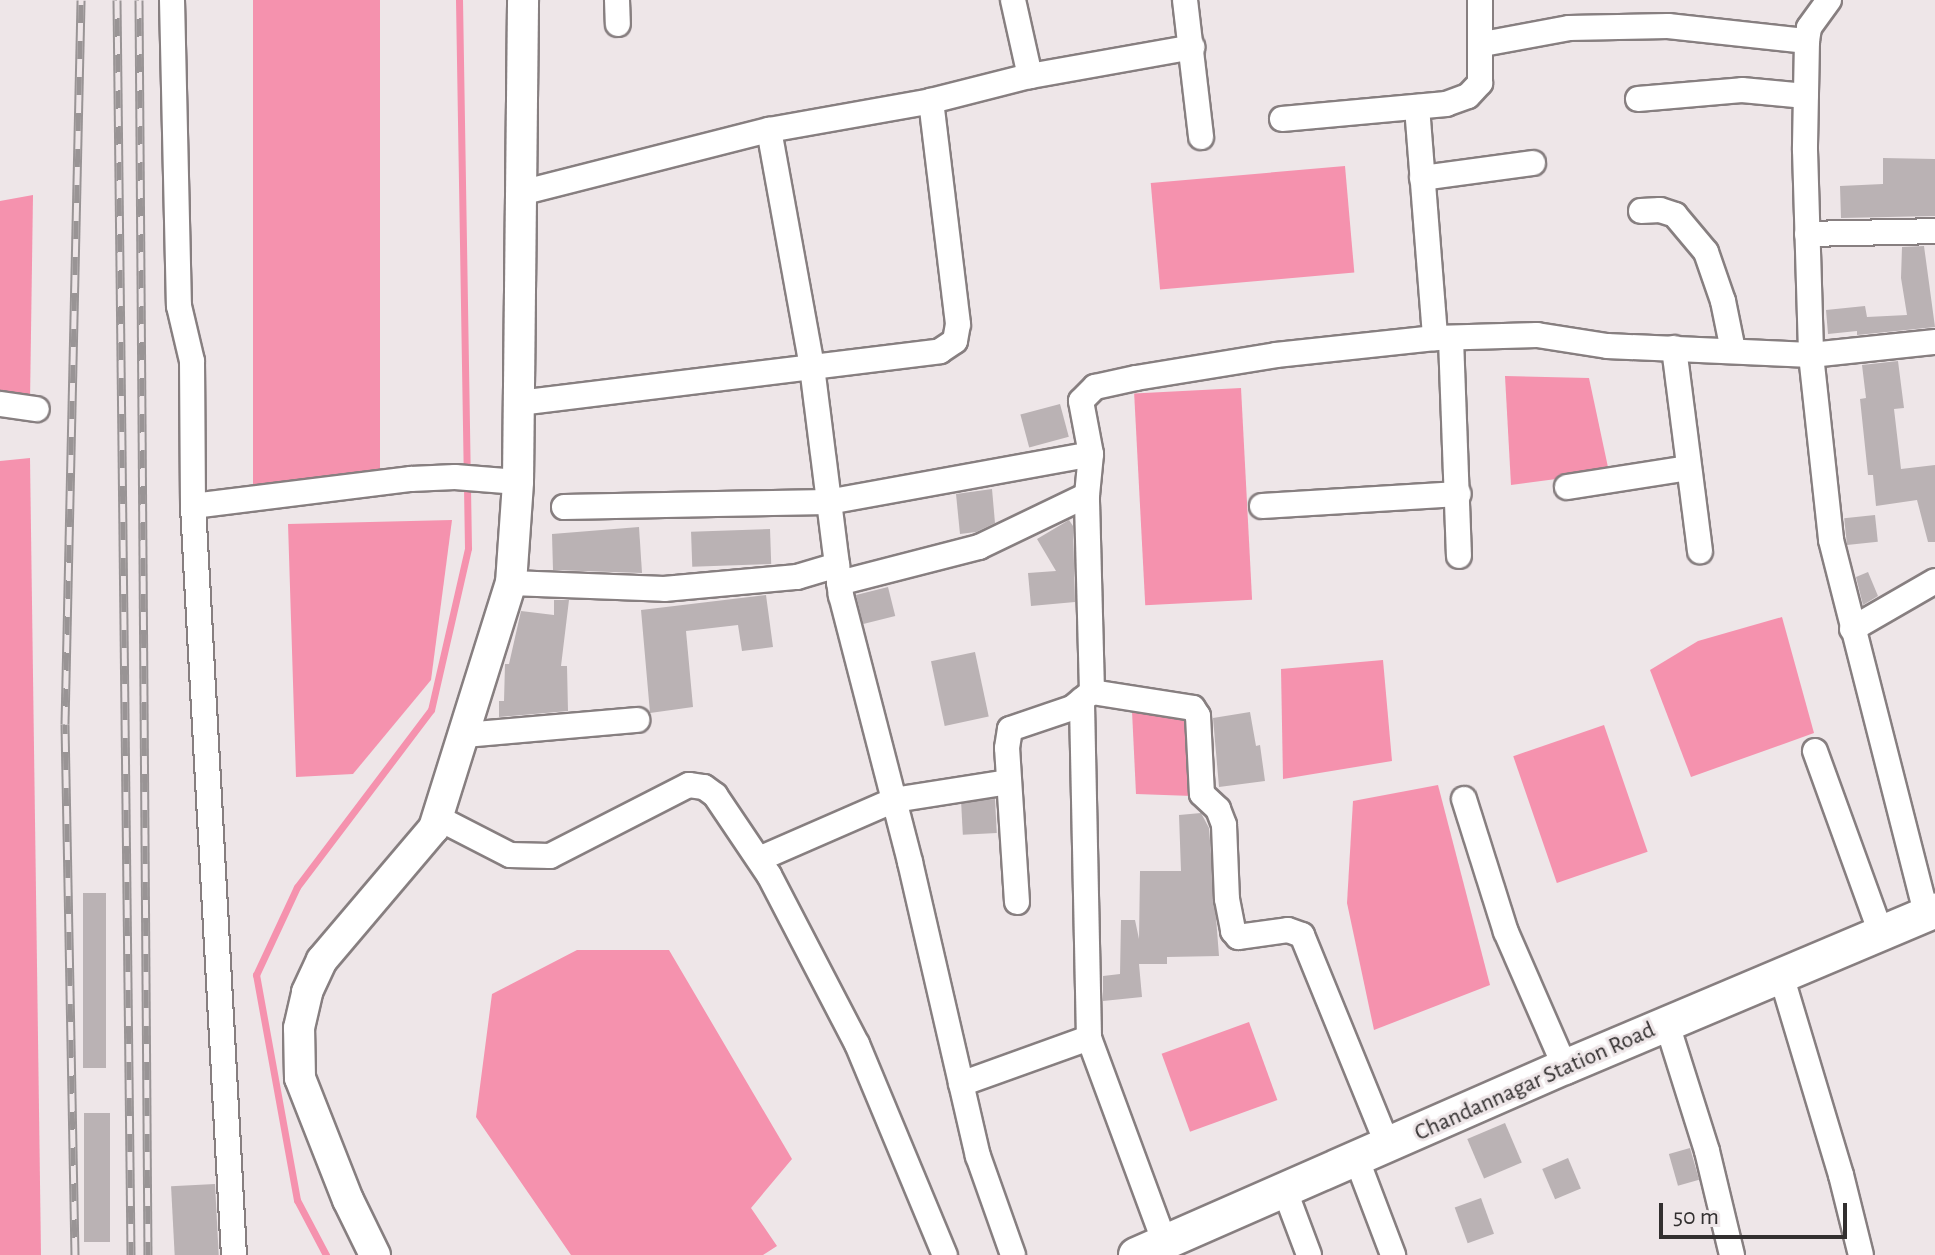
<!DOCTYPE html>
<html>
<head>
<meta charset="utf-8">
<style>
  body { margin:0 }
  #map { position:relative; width:1935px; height:1255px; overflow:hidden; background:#eee6e8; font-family:"Alegreya Sans",sans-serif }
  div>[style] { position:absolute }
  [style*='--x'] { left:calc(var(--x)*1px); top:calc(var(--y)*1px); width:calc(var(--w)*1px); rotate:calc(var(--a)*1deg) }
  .water>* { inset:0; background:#f592ae; transform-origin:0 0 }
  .stream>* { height:7px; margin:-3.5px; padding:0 3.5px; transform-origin:3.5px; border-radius:3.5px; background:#f592ae }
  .building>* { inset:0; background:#bab2b4; transform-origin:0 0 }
  .roads { filter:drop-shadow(2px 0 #877f80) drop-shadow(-2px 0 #877f80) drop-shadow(0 2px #877f80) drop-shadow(0 -2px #877f80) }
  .minor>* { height:24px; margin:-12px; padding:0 12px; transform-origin:12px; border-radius:12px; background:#fff }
  .tertiary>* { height:30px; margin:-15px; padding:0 15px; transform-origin:15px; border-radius:15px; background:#fff }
  .secondary>* { height:34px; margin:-17px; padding:0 17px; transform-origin:17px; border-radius:17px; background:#fff }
  .rail>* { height:9px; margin-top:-4.5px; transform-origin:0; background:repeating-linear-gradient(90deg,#eee6e8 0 18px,#999495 0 36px); box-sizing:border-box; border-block:2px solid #999495 }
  span { translate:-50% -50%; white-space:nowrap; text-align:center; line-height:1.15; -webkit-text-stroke:6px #eee6e8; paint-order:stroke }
  .street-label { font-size:24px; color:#322f2f }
  .scale { position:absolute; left:1659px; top:1203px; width:188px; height:36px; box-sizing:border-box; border:4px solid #322f2f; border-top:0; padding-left:10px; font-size:24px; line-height:28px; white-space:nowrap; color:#322f2f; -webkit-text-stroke:6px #eee6e8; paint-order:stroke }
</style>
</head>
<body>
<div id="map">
  <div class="water">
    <i style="left:253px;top:0;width:127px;height:485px"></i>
    <i style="left:1345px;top:166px;width:107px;height:195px;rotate:85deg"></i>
    <i style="clip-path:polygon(33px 195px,30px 402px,0 396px,0 201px)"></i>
    <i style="clip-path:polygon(1505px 376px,1589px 378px,1609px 472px,1511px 485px)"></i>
    <i style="left:1241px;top:388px;width:212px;height:107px;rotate:87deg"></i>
    <i style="clip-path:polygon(30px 458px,41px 1255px,0 1255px,0 461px)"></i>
    <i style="clip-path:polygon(452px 520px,431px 680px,353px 774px,296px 777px,288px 524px)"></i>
    <i style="clip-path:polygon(1782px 617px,1814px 733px,1691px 777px,1650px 670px,1698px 641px)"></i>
    <i style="clip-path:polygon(1383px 660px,1392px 761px,1283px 779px,1281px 669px)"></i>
    <i style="clip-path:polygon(1132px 711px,1192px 716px,1192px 796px,1136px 794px)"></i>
    <i style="left:1604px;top:725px;width:134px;height:96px;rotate:71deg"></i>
    <i style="clip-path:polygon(1438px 785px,1490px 985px,1374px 1030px,1347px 903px,1353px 801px)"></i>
    <i style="clip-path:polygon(577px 950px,669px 950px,792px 1159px,751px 1208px,777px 1246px,763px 1255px,571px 1255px,476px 1117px,492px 994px)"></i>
    <i style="left:1249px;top:1022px;width:83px;height:93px;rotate:70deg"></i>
  </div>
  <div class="stream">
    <i style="--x:326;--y:1255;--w:62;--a:-117.8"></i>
    <i style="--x:297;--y:1200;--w:229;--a:-100.3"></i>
    <i style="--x:256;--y:975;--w:97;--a:-65"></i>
    <i style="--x:297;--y:887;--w:222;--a:-52.9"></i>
    <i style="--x:431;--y:710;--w:166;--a:-77.1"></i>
    <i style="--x:468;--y:548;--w:548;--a:-90.94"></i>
  </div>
  <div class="building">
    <i style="clip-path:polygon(1883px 158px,1935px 159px,1935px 216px,1841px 218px,1840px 186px,1883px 184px)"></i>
    <i style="clip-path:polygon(1924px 246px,1935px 327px,1857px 335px,1857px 331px,1828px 334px,1826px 310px,1865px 306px,1867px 317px,1907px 315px,1901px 278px,1902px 247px)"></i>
    <i style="clip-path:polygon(1898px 361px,1904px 408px,1894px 409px,1901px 469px,1935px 465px,1935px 542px,1928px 542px,1917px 500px,1876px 506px,1873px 475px,1868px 475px,1860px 399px,1866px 398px,1862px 365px)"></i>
    <i style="left:1060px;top:404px;width:34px;height:41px;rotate:75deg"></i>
    <i style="clip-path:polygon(992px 489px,995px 523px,976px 532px,960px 534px,956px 494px)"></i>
    <i style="left:1875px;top:515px;width:27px;height:31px;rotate:84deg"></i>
    <i style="clip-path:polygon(1069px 520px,1073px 526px,1075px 602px,1031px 606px,1028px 573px,1056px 571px,1037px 539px)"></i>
    <i style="clip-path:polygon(639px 527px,642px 573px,553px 570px,552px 534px)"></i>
    <i style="left:770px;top:529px;width:35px;height:79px;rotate:88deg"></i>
    <i style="clip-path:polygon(1868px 572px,1878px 596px,1863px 605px,1856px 577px)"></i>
    <i style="left:888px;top:587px;width:30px;height:33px;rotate:76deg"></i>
    <i style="clip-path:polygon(766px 595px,773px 647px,742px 651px,738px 625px,686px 631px,693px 707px,650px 713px,641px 610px)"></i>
    <i style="clip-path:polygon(554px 600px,569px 600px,561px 666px,567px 666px,568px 711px,499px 717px,499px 701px,504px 701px,505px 664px,509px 664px,521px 611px,554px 615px)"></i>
    <i style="left:975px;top:652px;width:66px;height:45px;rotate:78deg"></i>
    <i style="clip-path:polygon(1250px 712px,1256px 746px,1260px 745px,1265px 781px,1219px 787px,1213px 718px)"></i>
    <i style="left:995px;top:799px;width:34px;height:34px;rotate:87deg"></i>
    <i style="clip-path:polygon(1201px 813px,1209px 828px,1219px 956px,1167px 957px,1167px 964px,1139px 964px,1142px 997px,1103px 1001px,1103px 976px,1120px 974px,1121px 920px,1135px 920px,1139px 939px,1140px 871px,1181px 871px,1179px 815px)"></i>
    <i style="left:83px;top:893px;width:23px;height:175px"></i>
    <i style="left:84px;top:1113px;width:26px;height:129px"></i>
    <i style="left:1505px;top:1123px;width:43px;height:41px;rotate:67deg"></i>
    <i style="left:1690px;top:1148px;width:33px;height:22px;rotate:74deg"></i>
    <i style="left:1568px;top:1158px;width:33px;height:28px;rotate:67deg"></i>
    <i style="left:215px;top:1184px;width:71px;height:44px;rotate:87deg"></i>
    <i style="left:1481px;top:1198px;width:38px;height:28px;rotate:70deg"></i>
  </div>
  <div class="roads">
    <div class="minor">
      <i style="--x:172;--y:0;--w:306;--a:88.7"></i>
      <i style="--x:179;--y:306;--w:57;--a:76.7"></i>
      <i style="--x:192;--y:361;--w:145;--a:89.6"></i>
      <i style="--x:193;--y:506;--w:750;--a:86.87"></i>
      <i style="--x:617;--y:0;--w:24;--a:88"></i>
      <i style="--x:1013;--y:0;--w:78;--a:77.4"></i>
      <i style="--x:1185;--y:0;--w:138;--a:83.3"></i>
      <i style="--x:1829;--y:0;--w:34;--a:126"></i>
      <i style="--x:1809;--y:28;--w:13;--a:99"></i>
      <i style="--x:1807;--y:41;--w:109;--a:91.1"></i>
      <i style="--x:1805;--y:150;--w:205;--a:88.3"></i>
      <i style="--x:1811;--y:355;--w:186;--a:83.8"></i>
      <i style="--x:1831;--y:540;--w:386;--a:75.7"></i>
      <i style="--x:1483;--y:44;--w:87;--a:-10.5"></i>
      <i style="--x:1569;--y:28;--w:99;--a:-1.2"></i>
      <i style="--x:1668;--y:26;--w:140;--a:6.2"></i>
      <i style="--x:1638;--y:99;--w:104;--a:-4.9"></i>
      <i style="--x:1742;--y:90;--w:64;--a:5.4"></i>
      <i style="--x:1417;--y:107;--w:232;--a:85.5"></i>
      <i style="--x:1282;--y:119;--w:165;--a:-5.2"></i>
      <i style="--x:1446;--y:104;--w:23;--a:-20"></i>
      <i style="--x:1468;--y:96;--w:18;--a:-47"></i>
      <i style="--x:1480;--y:83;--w:83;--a:-90"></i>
      <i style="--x:769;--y:130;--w:241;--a:79.7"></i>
      <i style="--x:812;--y:367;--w:230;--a:82.8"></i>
      <i style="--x:841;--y:595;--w:276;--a:75.5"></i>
      <i style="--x:910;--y:862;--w:302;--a:77"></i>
      <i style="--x:978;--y:1156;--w:105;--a:70.5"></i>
      <i style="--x:1422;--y:178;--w:112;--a:-7.7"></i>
      <i style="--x:521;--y:193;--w:256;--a:-14.3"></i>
      <i style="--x:769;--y:130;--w:165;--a:-10.1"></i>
      <i style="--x:931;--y:101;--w:102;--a:-14.2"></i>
      <i style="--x:1030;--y:76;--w:165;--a:-10.1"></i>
      <i style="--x:1641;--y:211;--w:19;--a:-3"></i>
      <i style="--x:1660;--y:210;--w:16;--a:18"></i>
      <i style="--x:1675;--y:215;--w:48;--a:50"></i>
      <i style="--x:1706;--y:252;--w:52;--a:70.9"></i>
      <i style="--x:1723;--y:301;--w:50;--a:78.5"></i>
      <i style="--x:1807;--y:234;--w:128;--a:-1.3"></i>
      <i style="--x:1451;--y:339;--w:217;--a:87.9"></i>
      <i style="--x:1674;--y:348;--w:205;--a:82.7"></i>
      <i style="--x:519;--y:403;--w:424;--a:-7"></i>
      <i style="--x:940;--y:351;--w:18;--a:-34"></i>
      <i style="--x:955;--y:341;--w:17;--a:-80"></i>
      <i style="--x:958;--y:324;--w:225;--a:-96.9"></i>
      <i style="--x:0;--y:404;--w:37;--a:8"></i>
      <i style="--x:1567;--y:487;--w:123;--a:-8.9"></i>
      <i style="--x:193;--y:506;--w:220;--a:-7.1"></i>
      <i style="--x:411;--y:479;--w:44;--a:-2.6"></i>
      <i style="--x:455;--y:477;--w:63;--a:4.5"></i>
      <i style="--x:1262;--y:506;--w:197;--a:-3.5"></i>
      <i style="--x:564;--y:507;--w:264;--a:-1.1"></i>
      <i style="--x:828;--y:502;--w:267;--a:-10.3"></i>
      <i style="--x:511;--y:583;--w:153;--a:2.2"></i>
      <i style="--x:664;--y:589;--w:134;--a:-5.2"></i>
      <i style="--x:797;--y:577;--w:42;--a:-16.7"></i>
      <i style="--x:839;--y:583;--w:145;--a:-14.4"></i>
      <i style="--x:979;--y:547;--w:120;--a:-25.7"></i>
      <i style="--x:1087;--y:495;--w:41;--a:-84.4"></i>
      <i style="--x:1091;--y:454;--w:54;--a:-100.7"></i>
      <i style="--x:1081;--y:401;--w:20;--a:-45"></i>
      <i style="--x:1095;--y:387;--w:42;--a:-12.4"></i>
      <i style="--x:1136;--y:378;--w:142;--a:-9.3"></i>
      <i style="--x:1276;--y:355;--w:160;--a:-6.1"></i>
      <i style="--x:1435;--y:338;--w:102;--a:-1.7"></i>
      <i style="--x:1537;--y:335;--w:71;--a:8.9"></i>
      <i style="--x:1607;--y:346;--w:204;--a:2.5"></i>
      <i style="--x:1811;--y:355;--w:125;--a:-6"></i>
      <i style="--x:1852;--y:629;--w:96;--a:-30"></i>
      <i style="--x:1092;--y:692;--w:102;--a:9"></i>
      <i style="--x:1193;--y:708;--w:9;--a:58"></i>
      <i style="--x:1198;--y:716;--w:78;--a:87.1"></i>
      <i style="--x:1202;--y:794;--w:22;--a:43"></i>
      <i style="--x:1218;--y:809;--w:17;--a:69"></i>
      <i style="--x:1224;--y:825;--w:74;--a:87.7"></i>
      <i style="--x:1227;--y:899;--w:33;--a:79"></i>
      <i style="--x:1233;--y:931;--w:8;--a:50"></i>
      <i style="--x:1238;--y:937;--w:50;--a:-8"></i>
      <i style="--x:1288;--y:930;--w:15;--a:20"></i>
      <i style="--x:1302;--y:935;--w:228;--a:67.8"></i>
      <i style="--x:465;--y:735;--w:173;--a:-5"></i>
      <i style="--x:1815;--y:751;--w:194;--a:70.1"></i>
      <i style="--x:1464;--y:799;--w:139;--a:72.5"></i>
      <i style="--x:1506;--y:932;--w:147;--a:66.4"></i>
      <i style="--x:438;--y:818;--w:81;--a:27.2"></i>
      <i style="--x:510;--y:855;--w:40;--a:1.4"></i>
      <i style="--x:550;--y:856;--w:156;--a:-27.1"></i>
      <i style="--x:689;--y:785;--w:15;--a:8"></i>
      <i style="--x:704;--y:787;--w:14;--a:36"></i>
      <i style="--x:715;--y:795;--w:97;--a:56"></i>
      <i style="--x:769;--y:875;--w:191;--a:62.5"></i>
      <i style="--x:857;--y:1044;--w:229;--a:67.4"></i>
      <i style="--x:759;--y:859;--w:147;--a:-23.6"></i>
      <i style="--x:894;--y:800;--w:116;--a:-8.9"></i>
      <i style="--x:1017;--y:902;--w:154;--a:-93.7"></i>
      <i style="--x:1007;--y:748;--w:19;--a:-81"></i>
      <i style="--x:1010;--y:729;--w:65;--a:-18.7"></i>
      <i style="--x:1072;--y:708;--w:26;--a:-39"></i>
      <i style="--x:1092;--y:692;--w:197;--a:-91.5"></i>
      <i style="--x:1781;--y:975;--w:209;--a:73.3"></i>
      <i style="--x:1841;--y:1175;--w:82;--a:76"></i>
      <i style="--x:1667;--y:1024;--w:133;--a:72.5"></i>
      <i style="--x:1707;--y:1151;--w:107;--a:76.5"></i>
      <i style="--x:1089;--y:1038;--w:219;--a:69.7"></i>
      <i style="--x:961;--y:1084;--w:136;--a:-19.8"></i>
      <i style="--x:1089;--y:1038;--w:338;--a:-91.2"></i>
      <i style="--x:1357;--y:1160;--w:102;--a:69.2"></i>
      <i style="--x:1285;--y:1191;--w:68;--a:69.4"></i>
    </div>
    <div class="tertiary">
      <i style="--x:375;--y:1255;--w:61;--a:-116.1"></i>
      <i style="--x:348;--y:1200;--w:131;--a:-111.5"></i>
      <i style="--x:300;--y:1078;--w:50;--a:-91.1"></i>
      <i style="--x:299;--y:1028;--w:37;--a:-77"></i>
      <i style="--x:307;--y:992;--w:35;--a:-65"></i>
      <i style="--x:322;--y:960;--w:173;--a:-49.7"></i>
      <i style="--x:434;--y:828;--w:257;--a:-72.6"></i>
      <i style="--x:511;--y:583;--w:101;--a:-86"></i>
      <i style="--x:518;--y:482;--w:482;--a:-89.4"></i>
    </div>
    <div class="secondary">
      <i style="--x:1136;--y:1255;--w:468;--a:-23.7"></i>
      <i style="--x:1565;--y:1067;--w:402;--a:-22.9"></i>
    </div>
  </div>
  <div class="rail">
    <i style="--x:117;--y:0;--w:1255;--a:89.36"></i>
    <i style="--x:139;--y:0;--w:1255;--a:89.59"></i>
    <i style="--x:75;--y:1255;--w:531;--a:-91.08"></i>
    <i style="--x:65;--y:724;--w:724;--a:-88.73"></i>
  </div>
  <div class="street-label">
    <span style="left:1535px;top:1082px;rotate:-24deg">Chandannagar Station Road</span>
  </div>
  <div class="scale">50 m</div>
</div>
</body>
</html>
